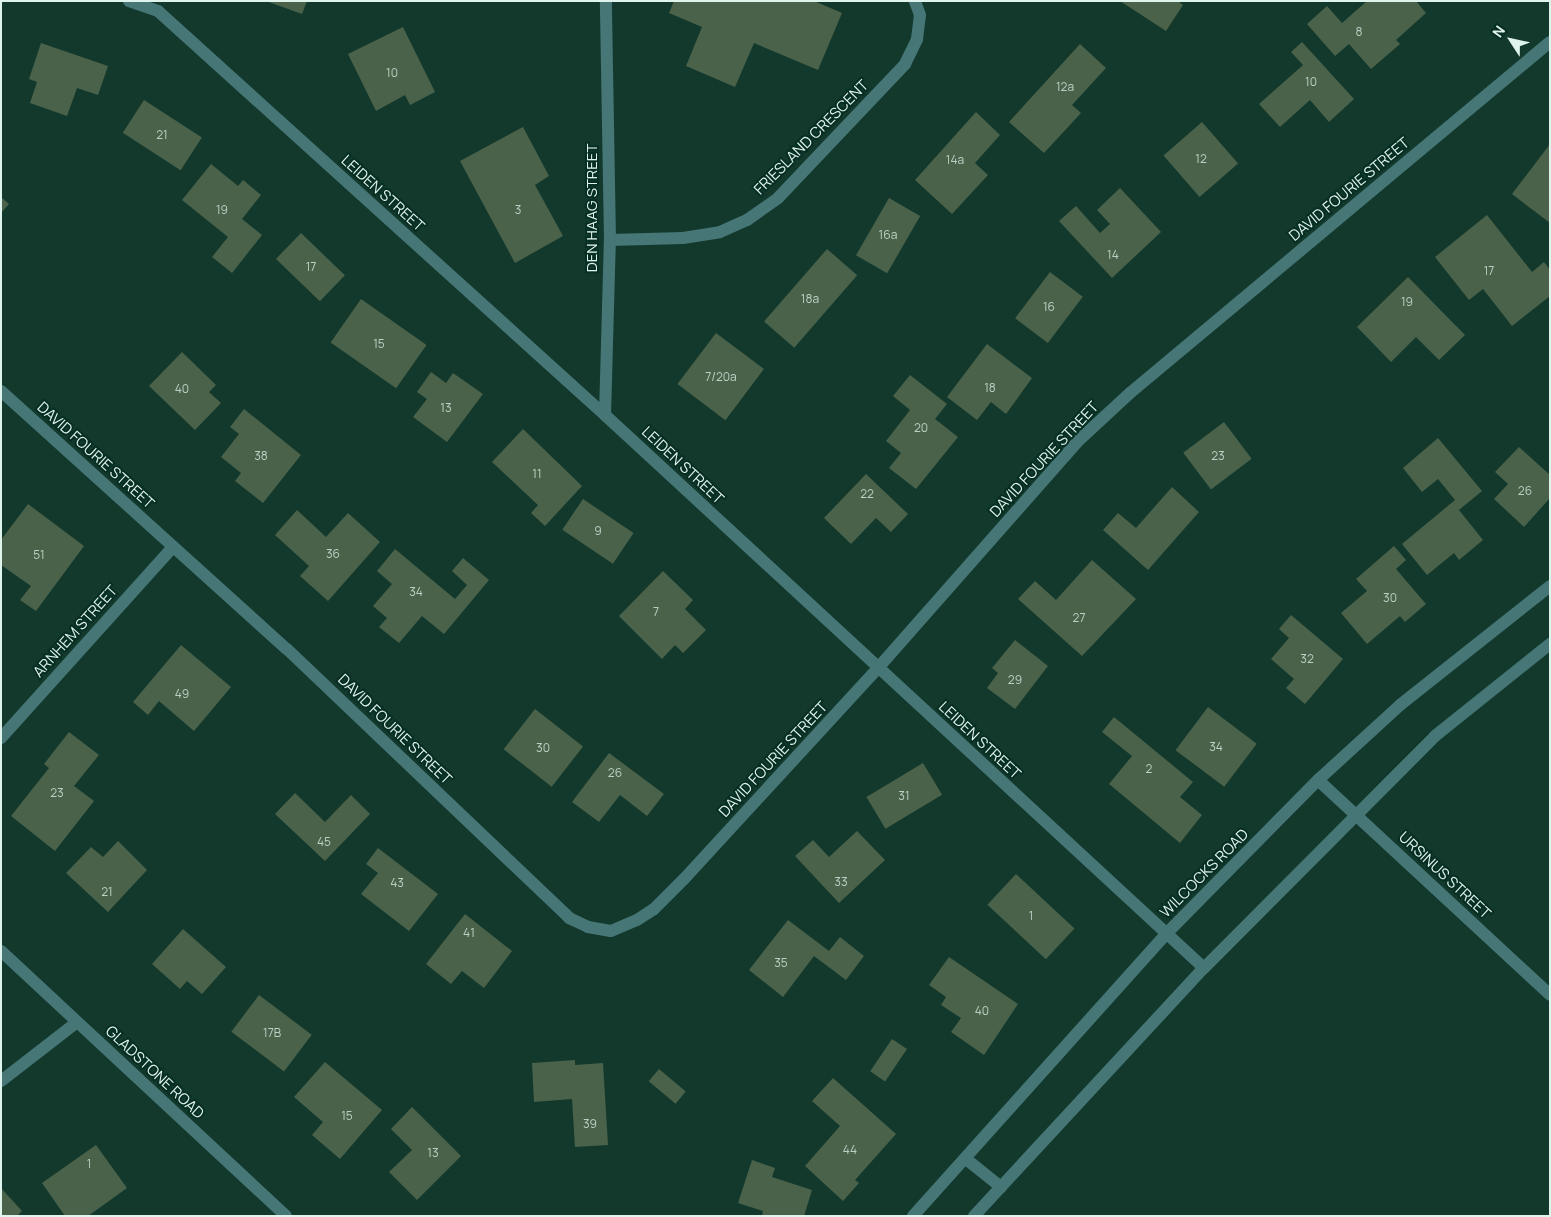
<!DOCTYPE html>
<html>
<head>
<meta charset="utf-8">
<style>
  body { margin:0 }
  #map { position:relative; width:1551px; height:1217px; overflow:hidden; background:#13392d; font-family:Manrope,sans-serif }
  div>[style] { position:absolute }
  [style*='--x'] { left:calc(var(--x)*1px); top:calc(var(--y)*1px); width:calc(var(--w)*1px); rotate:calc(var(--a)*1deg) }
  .building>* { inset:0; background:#4a624a; transform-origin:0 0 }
  .minor>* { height:12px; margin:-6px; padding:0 6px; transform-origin:6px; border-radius:6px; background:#467776 }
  span { translate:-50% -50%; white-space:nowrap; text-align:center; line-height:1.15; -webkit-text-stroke:4px #072e23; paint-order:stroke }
  .number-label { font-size:12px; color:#bad0c4 }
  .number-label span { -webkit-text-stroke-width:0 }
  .street-label { font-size:15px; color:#dff4ec }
  .frame { position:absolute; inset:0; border:2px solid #dff4ec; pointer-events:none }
  .north { position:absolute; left:1486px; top:15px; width:50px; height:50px; -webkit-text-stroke:4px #072e23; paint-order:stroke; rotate:305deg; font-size:14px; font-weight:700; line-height:20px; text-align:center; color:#dff4ec }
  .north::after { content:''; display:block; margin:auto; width:18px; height:22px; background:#dff4ec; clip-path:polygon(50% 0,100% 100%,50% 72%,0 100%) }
</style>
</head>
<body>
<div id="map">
  <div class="building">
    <i style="clip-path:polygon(266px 1px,307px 1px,302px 14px)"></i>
    <i style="clip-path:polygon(674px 1px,814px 1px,842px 13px,818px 70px,754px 43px,735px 87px,686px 66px,702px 27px,669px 13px)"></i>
    <i style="clip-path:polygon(1120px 1px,1178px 1px,1183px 5px,1166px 31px)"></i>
    <i style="clip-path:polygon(1367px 1px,1416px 1px,1426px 13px,1396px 40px,1400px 44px,1371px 69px,1349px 44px,1335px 56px,1307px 24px,1327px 6px,1342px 23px)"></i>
    <i style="clip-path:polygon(403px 27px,435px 92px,410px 105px,405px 95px,376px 111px,348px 54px)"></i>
    <i style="clip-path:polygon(1302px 42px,1354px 99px,1329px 122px,1310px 100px,1280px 127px,1259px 104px,1303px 65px,1291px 52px)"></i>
    <i style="clip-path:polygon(41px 43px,108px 66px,98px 95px,77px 88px,67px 116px,30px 103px,37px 82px,29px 79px)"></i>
    <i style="clip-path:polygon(1080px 44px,1106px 68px,1072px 105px,1081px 113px,1044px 153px,1009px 122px)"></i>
    <i style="left:144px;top:100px;width:69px;height:39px;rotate:33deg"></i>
    <i style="clip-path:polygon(976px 112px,1000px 135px,975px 163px,988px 175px,952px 214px,915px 180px)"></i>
    <i style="left:1202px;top:122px;width:55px;height:51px;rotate:49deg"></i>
    <i style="clip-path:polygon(523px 127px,549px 176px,535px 185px,563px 236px,515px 263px,460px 161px)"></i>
    <i style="clip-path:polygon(1550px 144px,1550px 223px,1512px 194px)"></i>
    <i style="clip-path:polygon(211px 164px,238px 186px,243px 180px,261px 195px,242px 219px,262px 235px,232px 273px,212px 257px,228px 237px,182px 200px)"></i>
    <i style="clip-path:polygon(1120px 188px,1161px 232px,1112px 278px,1059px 221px,1076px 206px,1100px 233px,1110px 224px,1097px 210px)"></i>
    <i style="clip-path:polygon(1px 197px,9px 204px,1px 213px)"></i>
    <i style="left:889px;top:198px;width:36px;height:66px;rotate:30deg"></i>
    <i style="clip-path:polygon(1487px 215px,1532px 272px,1544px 262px,1550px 270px,1550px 296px,1512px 326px,1483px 289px,1469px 300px,1435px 257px)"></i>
    <i style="left:301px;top:233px;width:61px;height:36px;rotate:44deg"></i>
    <i style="left:827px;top:249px;width:40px;height:96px;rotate:41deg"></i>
    <i style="left:1050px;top:272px;width:41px;height:58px;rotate:37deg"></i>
    <i style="clip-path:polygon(1408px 277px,1465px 335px,1439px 360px,1416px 337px,1391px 362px,1357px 327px)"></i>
    <i style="left:361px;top:299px;width:80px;height:53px;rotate:35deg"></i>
    <i style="left:716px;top:333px;width:60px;height:64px;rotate:37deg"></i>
    <i style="clip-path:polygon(987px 344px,1032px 378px,1006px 414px,991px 402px,977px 420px,947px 397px)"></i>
    <i style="clip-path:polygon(182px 352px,216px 385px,209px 392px,221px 403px,195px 430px,149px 386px)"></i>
    <i style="clip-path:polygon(431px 372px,446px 383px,453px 373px,483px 394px,447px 442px,413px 417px,427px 399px,417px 392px)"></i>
    <i style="clip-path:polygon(910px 375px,947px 404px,935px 419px,958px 437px,916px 489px,889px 468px,901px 453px,886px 441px,910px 410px,893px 396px)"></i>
    <i style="clip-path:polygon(244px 409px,301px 455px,263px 503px,235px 481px,241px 473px,221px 457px,239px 434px,230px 427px)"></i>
    <i style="left:1224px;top:422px;width:46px;height:51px;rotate:53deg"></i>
    <i style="clip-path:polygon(523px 429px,582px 486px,545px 526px,531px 513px,538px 505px,492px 462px)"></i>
    <i style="clip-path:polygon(1438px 438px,1482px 491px,1459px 510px,1483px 540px,1459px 560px,1454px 553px,1427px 575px,1402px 544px,1455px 500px,1438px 479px,1422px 492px,1403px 468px)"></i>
    <i style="clip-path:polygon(1519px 447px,1550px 475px,1550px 498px,1524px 527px,1494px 499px,1508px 484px,1495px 472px)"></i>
    <i style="clip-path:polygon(866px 474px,908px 514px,891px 532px,876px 518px,851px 544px,824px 518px)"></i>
    <i style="clip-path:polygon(1172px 487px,1199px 512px,1148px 570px,1103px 530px,1118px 513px,1136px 528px)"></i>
    <i style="left:583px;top:499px;width:61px;height:37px;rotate:34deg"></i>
    <i style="clip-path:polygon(28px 504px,84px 546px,36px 611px,20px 600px,31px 586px,1px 565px,1px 540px)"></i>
    <i style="clip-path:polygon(297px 510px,326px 537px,348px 513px,380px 542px,328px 601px,300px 576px,309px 566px,275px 535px)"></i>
    <i style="clip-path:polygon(1394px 546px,1406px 560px,1396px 569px,1426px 604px,1405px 622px,1400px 616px,1367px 644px,1341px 613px,1367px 591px,1356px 579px)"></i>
    <i style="clip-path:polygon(395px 549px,455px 599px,467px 585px,452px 571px,463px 558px,489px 580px,444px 634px,422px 616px,399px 643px,379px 627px,387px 618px,373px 606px,392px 584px,377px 571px)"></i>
    <i style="clip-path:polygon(1092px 560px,1136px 599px,1082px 656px,1018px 599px,1035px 581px,1056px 600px)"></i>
    <i style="clip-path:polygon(663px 571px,693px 600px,685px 609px,706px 630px,683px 653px,675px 645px,662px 659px,619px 616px)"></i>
    <i style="clip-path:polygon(1291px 615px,1343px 659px,1305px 704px,1286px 688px,1294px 679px,1271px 659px,1289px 638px,1279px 629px)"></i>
    <i style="clip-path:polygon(1015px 640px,1048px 666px,1015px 709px,987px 688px,998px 673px,992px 668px)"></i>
    <i style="clip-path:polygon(181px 645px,231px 687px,194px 731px,159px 701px,148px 715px,133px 702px)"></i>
    <i style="left:1208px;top:707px;width:61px;height:54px;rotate:37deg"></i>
    <i style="left:535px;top:709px;width:61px;height:51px;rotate:38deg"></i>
    <i style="clip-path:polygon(1114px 717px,1193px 782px,1180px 797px,1202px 815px,1180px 843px,1109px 784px,1132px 756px,1102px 732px)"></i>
    <i style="clip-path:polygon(69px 732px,99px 755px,74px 786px,94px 801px,55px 851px,11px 816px,49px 768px,44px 764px)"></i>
    <i style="clip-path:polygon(609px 753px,664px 794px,647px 816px,620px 795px,599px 822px,572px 802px)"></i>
    <i style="left:923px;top:763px;width:37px;height:66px;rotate:59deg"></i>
    <i style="clip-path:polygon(295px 793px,325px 822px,351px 795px,370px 814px,325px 861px,275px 814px)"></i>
    <i style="clip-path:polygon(857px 831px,885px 860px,839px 903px,795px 856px,813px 840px,829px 857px)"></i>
    <i style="clip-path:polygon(118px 841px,147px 870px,108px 912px,66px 873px,91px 847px,103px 857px)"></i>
    <i style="clip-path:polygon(378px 848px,438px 894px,409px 931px,361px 894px,378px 873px,366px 864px)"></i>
    <i style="left:1016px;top:874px;width:80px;height:42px;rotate:43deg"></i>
    <i style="clip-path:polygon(465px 914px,512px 951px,484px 988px,462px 971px,451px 984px,426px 964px)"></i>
    <i style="clip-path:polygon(788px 920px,829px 951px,840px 937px,864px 956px,846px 980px,814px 956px,783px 997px,749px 970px)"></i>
    <i style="clip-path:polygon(183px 929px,226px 967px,202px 994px,187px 981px,180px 989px,152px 964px)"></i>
    <i style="clip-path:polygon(949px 957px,1018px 1004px,984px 1055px,951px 1032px,961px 1018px,941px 1005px,946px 997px,929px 985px)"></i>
    <i style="left:259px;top:995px;width:66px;height:46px;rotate:37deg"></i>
    <i style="left:892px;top:1039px;width:18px;height:39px;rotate:34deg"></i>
    <i style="clip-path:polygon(575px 1060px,575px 1065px,603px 1063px,608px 1145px,575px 1147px,572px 1099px,534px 1102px,532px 1063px)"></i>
    <i style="clip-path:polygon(325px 1062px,382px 1110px,340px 1159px,312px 1135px,323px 1122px,294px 1097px)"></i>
    <i style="left:659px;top:1069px;width:35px;height:16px;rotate:40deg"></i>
    <i style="clip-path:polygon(833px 1078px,896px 1134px,855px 1180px,859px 1183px,843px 1201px,805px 1166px,840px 1126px,812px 1101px)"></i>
    <i style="clip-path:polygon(412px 1107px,461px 1156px,417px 1200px,389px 1172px,412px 1150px,391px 1129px)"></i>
    <i style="clip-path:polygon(96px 1145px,127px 1188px,88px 1216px,65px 1216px,42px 1183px)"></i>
    <i style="clip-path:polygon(752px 1160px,775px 1168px,772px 1177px,812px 1190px,804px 1216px,762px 1216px,763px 1211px,738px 1203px)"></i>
    <i style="clip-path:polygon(1px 1188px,22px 1211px,17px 1216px,1px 1216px)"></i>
  </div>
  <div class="minor">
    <i style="--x:129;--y:1;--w:31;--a:19"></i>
    <i style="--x:158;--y:11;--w:603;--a:42.11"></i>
    <i style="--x:605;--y:415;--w:815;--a:42.71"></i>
    <i style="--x:610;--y:240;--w:73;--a:-1.6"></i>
    <i style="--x:683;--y:238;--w:37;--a:-9"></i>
    <i style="--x:720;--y:232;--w:30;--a:-24"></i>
    <i style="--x:747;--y:220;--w:38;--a:-35"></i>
    <i style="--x:778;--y:198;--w:185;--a:-46.5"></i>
    <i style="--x:905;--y:64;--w:28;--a:-64"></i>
    <i style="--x:917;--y:39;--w:24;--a:-83"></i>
    <i style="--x:920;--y:15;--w:15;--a:-110"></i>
    <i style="--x:1;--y:391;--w:385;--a:42.1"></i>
    <i style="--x:287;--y:649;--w:390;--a:43.6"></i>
    <i style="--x:569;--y:918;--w:21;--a:25"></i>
    <i style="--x:588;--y:927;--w:23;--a:10"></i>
    <i style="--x:611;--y:931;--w:28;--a:-23"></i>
    <i style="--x:637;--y:920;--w:20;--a:-33"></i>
    <i style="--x:654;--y:909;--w:42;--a:-45"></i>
    <i style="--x:684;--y:879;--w:287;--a:-47.4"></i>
    <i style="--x:878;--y:668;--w:301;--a:-48.6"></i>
    <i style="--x:1077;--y:442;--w:72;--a:-42.8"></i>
    <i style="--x:1130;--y:393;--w:547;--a:-39.89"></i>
    <i style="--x:605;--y:415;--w:175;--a:-88.4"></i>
    <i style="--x:610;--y:240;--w:239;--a:-91"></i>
    <i style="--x:1;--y:738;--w:257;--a:-48"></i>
    <i style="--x:1318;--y:780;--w:316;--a:42.8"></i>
    <i style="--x:1;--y:951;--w:389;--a:42.9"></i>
    <i style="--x:1;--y:1081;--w:96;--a:-37.8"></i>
    <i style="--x:966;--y:1159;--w:45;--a:38.7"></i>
    <i style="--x:913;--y:1216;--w:380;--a:-48.1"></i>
    <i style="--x:1167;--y:933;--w:215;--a:-45.4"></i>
    <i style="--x:1318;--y:780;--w:111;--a:-42.4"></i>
    <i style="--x:1400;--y:705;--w:191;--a:-38.4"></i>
    <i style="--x:974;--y:1216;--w:338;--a:-47.2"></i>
    <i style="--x:1204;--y:968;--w:327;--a:-45.1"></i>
    <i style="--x:1435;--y:736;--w:147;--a:-38.7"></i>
  </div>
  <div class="number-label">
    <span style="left:1359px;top:32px">8</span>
    <span style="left:392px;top:73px">10</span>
    <span style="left:1311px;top:82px">10</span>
    <span style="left:1065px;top:87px">12a</span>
    <span style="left:162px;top:135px">21</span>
    <span style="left:1201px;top:159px">12</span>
    <span style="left:955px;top:160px">14a</span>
    <span style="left:222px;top:210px">19</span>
    <span style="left:518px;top:210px">3</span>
    <span style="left:888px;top:235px">16a</span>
    <span style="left:1113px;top:255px">14</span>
    <span style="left:311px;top:267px">17</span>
    <span style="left:1489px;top:271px">17</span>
    <span style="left:810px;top:299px">18a</span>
    <span style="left:1407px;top:302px">19</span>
    <span style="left:1049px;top:307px">16</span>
    <span style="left:379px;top:344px">15</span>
    <span style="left:721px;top:377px">7/20a</span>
    <span style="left:990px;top:388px">18</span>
    <span style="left:182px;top:389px">40</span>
    <span style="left:446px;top:408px">13</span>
    <span style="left:921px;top:428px">20</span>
    <span style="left:261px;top:456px">38</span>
    <span style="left:1218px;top:456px">23</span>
    <span style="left:537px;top:474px">11</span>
    <span style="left:1525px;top:491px">26</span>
    <span style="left:867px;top:494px">22</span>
    <span style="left:598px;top:531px">9</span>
    <span style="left:333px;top:554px">36</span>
    <span style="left:39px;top:555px">51</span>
    <span style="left:416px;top:592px">34</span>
    <span style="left:1390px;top:598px">30</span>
    <span style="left:656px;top:612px">7</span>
    <span style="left:1079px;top:618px">27</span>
    <span style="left:1307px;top:659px">32</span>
    <span style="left:1015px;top:680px">29</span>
    <span style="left:182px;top:694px">49</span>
    <span style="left:1216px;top:747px">34</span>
    <span style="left:543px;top:748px">30</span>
    <span style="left:1149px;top:769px">2</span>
    <span style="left:615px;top:773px">26</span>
    <span style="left:57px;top:793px">23</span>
    <span style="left:904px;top:796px">31</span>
    <span style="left:324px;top:842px">45</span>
    <span style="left:841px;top:882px">33</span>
    <span style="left:397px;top:883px">43</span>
    <span style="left:107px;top:892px">21</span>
    <span style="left:1031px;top:916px">1</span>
    <span style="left:469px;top:933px">41</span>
    <span style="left:781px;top:963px">35</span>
    <span style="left:982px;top:1011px">40</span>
    <span style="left:272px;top:1033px">17B</span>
    <span style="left:347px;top:1116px">15</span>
    <span style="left:590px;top:1124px">39</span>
    <span style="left:850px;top:1150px">44</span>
    <span style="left:433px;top:1153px">13</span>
    <span style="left:89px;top:1164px">1</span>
  </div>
  <div class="street-label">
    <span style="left:811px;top:137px;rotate:-45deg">FRIESLAND CRESCENT</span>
    <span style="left:1349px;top:189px;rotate:-40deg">DAVID FOURIE STREET</span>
    <span style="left:383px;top:193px;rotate:42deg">LEIDEN STREET</span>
    <span style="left:592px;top:208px;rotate:-90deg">DEN HAAG STREET</span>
    <span style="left:96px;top:455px;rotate:42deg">DAVID FOURIE STREET</span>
    <span style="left:1044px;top:459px;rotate:-47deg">DAVID FOURIE STREET</span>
    <span style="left:683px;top:465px;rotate:43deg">LEIDEN STREET</span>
    <span style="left:75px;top:631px;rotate:-48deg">ARNHEM STREET</span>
    <span style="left:395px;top:729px;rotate:44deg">DAVID FOURIE STREET</span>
    <span style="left:980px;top:740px;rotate:43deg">LEIDEN STREET</span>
    <span style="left:773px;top:759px;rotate:-47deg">DAVID FOURIE STREET</span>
    <span style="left:1204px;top:873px;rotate:-45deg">WILCOCKS ROAD</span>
    <span style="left:1445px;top:875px;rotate:43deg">URSINUS STREET</span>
    <span style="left:155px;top:1072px;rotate:43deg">GLADSTONE ROAD</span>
  </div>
  <div class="frame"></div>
  <div class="north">N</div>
</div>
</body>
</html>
